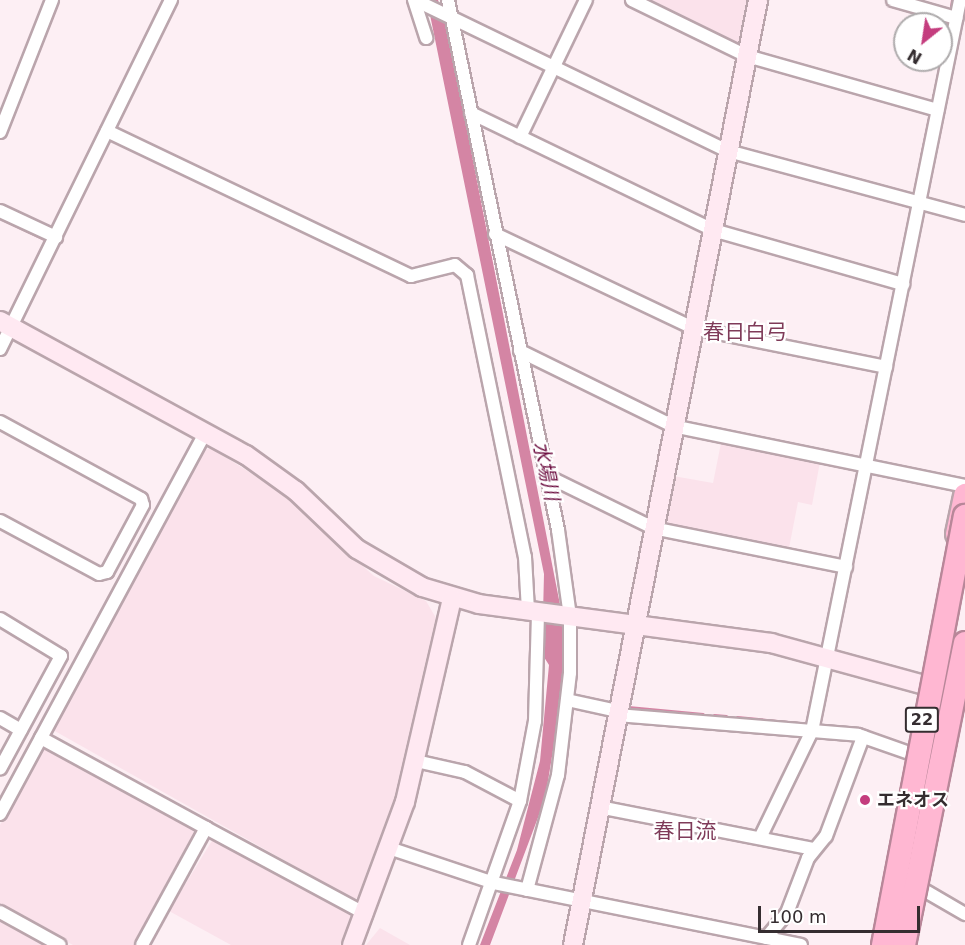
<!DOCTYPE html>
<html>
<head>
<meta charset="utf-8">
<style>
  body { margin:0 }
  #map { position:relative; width:965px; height:945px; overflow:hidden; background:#fdeff4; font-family:"DejaVu Sans","Noto Sans JP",sans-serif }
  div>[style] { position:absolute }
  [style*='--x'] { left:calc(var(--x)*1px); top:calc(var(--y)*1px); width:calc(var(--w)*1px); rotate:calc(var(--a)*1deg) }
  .built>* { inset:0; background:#fbe2eb }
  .water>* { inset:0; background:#d485a4 }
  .stream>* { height:3px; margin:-1.5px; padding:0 1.5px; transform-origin:1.5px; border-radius:1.5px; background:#d485a4 }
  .roads { filter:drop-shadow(2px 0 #baa5ac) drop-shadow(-2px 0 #baa5ac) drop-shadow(0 2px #baa5ac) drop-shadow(0 -2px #baa5ac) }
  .street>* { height:12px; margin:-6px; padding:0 6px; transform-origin:6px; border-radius:6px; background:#fff }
  .secondary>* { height:18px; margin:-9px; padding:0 9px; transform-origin:9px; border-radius:9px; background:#ffe9f2 }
  .highway>* { height:22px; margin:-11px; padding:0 11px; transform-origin:11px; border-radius:11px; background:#ffb7d2 }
  .bridges { filter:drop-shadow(2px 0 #b88799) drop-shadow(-2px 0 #b88799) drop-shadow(0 2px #b88799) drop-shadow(0 -2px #b88799) }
  .highway-bridge>* { height:22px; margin:-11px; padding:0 11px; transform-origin:11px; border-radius:11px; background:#ffb7d2 }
  .dots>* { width:16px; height:16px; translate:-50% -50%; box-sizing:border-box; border:3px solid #fff; border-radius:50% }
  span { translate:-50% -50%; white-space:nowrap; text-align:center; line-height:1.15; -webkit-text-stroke:4.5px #fff; paint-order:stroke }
  .shield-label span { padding:2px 4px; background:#fff; border:2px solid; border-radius:4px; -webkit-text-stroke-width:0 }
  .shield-label { font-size:16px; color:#352d30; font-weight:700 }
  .poi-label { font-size:18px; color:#352d30; font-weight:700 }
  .left { translate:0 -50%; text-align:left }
  .water-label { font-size:20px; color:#6b0c3f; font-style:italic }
  .quarter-label { font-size:21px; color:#7f3b59 }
  .north { position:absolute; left:893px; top:12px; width:60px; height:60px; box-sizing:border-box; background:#fff; border:2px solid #aeabac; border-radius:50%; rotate:210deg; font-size:16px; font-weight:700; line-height:24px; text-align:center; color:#352d30 }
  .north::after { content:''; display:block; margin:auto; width:21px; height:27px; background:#c43d7e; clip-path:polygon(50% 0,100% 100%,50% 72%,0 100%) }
  .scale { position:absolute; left:758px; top:906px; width:162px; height:27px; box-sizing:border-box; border:3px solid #352d30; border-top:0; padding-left:8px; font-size:18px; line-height:21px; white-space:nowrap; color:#352d30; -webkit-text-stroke:4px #fff; paint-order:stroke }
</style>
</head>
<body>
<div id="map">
  <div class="built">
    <i style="clip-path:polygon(649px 0,751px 0,742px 42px,738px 43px)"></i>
    <i style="clip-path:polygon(721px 443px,820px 462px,812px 505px,798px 502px,789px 548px,667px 524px,673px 476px,713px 483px)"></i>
    <i style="clip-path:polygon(211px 448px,275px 488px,374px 576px,426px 601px,436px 618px,393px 809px,361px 897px,353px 899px,53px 730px,204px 450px)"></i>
    <i style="clip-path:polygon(49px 748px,193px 827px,194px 836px,135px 945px,73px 945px,0 905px,0 825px,40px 751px)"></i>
    <i style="clip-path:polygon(213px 839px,349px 913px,352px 921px,340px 945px,231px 945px,169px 911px)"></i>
    <i style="clip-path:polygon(0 919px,47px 945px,0 945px)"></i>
    <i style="clip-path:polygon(380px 928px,410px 945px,366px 945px)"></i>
  </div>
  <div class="water">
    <i style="clip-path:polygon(427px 0,438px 0,448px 33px,563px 620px,562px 696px,545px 799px,490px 945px,480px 945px,517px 850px,540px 761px,549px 665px,542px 654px,544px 574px)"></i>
  </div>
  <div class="stream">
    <i style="--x:951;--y:6;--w:6;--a:-81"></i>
    <i style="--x:941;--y:56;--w:32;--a:-79"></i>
    <i style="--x:933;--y:98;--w:3;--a:-90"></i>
    <i style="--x:921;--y:156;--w:40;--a:-78"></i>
    <i style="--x:914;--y:193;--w:30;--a:-78"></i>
    <i style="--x:0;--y:218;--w:47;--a:25.5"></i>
    <i style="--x:628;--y:707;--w:75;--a:5.3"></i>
    <i style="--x:714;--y:715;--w:12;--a:5"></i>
    <i style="--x:737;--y:717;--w:72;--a:5.6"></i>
    <i style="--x:822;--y:725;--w:38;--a:7"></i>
  </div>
  <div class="roads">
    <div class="street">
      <i style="--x:414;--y:0;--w:40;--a:72"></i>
      <i style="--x:415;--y:0;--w:348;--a:25.8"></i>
      <i style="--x:728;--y:151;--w:245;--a:15.1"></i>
      <i style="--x:448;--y:0;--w:541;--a:78.27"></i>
      <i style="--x:558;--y:530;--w:87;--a:82.1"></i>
      <i style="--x:570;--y:616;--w:57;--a:90"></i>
      <i style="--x:570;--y:673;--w:103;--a:96.7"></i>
      <i style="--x:558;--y:775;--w:119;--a:105.1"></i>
      <i style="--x:632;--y:0;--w:128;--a:26"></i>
      <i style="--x:747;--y:56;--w:198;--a:15.8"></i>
      <i style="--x:893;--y:0;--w:66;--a:15.9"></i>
      <i style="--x:471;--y:113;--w:269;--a:25.8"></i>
      <i style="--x:713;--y:230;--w:198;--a:15.9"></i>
      <i style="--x:107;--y:131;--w:337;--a:25.5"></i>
      <i style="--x:411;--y:276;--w:45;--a:-14"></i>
      <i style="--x:455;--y:265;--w:16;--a:40"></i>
      <i style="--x:467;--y:275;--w:288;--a:78.4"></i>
      <i style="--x:525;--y:557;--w:53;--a:86.8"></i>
      <i style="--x:0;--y:132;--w:142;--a:-68.5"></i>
      <i style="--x:520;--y:137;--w:152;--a:-64.3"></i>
      <i style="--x:0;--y:211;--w:62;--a:24.9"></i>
      <i style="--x:495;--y:234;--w:219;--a:25.4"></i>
      <i style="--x:693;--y:328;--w:197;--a:11.4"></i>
      <i style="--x:0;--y:349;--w:389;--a:-63.9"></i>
      <i style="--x:520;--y:351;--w:170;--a:26.1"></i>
      <i style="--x:673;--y:426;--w:298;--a:11.6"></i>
      <i style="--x:0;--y:422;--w:161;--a:28.6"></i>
      <i style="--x:141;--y:499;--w:6;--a:72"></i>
      <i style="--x:143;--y:505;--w:76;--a:118.2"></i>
      <i style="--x:107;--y:572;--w:8;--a:166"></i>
      <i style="--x:99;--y:574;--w:112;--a:-151.8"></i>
      <i style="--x:545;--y:475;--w:120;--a:26.1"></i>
      <i style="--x:653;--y:528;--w:197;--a:11.4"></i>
      <i style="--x:0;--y:619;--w:71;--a:31.2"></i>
      <i style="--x:61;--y:656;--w:128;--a:118.4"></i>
      <i style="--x:567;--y:700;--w:51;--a:12.4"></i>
      <i style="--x:617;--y:715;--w:242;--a:4.7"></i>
      <i style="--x:858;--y:735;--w:60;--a:19.3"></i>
      <i style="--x:0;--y:718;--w:24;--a:30"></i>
      <i style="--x:41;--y:738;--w:188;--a:28.6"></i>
      <i style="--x:206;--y:828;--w:133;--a:118.7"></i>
      <i style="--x:416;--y:761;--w:50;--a:12.7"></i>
      <i style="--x:465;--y:772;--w:62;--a:27.8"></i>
      <i style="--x:599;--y:807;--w:218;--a:11.1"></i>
      <i style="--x:0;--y:814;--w:434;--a:-61.7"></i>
      <i style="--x:206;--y:828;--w:182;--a:28.3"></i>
      <i style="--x:760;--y:838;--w:119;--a:-64.1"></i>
      <i style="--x:812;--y:731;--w:746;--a:-78.55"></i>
      <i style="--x:392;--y:849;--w:108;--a:18.4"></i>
      <i style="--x:494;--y:883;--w:313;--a:11.4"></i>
      <i style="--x:922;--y:889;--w:50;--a:30.2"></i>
      <i style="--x:0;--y:912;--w:68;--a:28.8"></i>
      <i style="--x:766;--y:938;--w:33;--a:-50"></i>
      <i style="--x:787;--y:913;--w:59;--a:-69.1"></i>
      <i style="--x:808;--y:858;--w:28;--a:-51"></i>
      <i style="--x:826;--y:836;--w:106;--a:-69.5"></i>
      <i style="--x:469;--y:945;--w:153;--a:-70.5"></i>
      <i style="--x:520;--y:801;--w:81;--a:-79.4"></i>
      <i style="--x:535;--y:721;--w:110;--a:-88.4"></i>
    </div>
    <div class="secondary">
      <i style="--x:0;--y:321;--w:280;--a:28.6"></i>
      <i style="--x:246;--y:455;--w:62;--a:35.8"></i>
      <i style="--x:296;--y:491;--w:84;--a:43.6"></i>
      <i style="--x:357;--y:549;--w:75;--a:30.3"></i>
      <i style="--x:422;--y:587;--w:59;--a:16.6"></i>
      <i style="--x:479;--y:604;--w:295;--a:7.6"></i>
      <i style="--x:771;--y:643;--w:178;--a:15.3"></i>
      <i style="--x:352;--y:945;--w:153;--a:-69.7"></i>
      <i style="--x:405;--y:802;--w:209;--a:-77"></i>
      <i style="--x:573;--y:945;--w:963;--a:-78.92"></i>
    </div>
    <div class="highway">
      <i style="--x:957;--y:534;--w:40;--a:-78"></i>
    </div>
  </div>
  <div class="bridges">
    <div class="highway-bridge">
      <i style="--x:883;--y:945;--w:437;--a:-79.2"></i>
      <i style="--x:904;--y:945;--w:308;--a:-78.6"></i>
    </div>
  </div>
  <div class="dots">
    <i style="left:865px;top:800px;background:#c43d7e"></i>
  </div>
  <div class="shield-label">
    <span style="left:922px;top:720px">22</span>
  </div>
  <div class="poi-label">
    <span class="left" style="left:877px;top:800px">エネオス</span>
  </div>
  <div class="water-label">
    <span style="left:546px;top:471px;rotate:78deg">水場川</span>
  </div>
  <div class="quarter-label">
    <span style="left:745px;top:332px">春日白弓</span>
    <span style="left:685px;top:831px">春日流</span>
  </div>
  <div class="north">N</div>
  <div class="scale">100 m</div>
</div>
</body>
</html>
